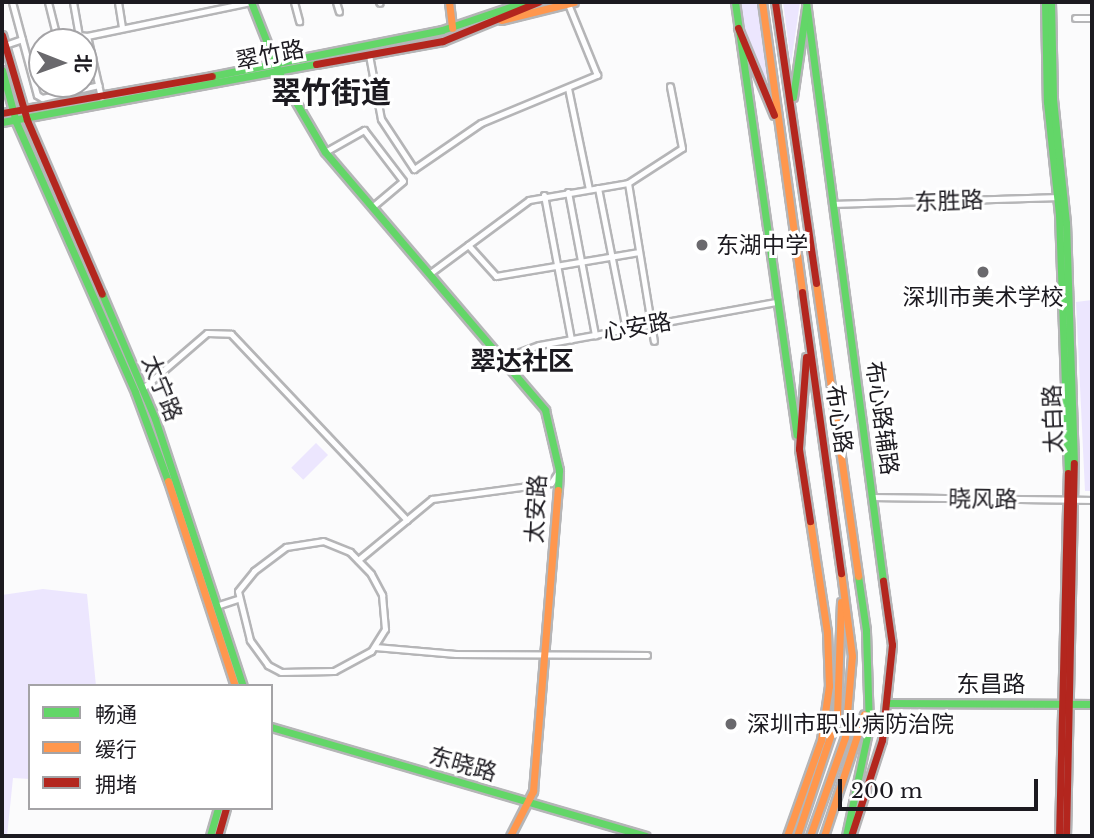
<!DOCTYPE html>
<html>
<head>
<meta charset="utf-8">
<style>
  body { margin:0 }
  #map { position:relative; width:1094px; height:838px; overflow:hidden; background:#fbfbfc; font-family:"Libre Baskerville","Noto Sans SC",serif }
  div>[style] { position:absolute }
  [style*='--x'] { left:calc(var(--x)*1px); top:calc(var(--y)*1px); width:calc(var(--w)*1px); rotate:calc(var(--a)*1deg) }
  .green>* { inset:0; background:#ece6fe; transform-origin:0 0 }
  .roads { filter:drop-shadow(2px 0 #b5b5b7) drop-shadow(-2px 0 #b5b5b7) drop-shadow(0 2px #b5b5b7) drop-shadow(0 -2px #b5b5b7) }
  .street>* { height:5px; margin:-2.5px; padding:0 2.5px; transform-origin:2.5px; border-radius:2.5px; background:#fefeff }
  .fast>* { height:7px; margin:-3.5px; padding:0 3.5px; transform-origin:3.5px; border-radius:3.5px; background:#63d668 }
  .slow>* { height:7px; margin:-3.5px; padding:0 3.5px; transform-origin:3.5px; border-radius:3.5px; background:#ff974d }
  .jam>* { height:7px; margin:-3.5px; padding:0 3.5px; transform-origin:3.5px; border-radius:3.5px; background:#b3261e }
  .dots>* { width:19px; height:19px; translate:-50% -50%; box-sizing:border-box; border:4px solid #fff; border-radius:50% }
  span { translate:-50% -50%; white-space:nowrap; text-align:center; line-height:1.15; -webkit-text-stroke:6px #fff; paint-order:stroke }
  .street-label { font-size:23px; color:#1c1a20 }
  .poi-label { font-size:23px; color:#1c1a20 }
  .left { translate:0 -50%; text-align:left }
  .quarter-label { font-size:26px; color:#1c1a20; font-weight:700 }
  .district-label { font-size:30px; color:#1c1a20; font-weight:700 }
  .frame { position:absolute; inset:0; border:4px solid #1c1a20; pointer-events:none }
  .legend { position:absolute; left:28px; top:684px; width:245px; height:126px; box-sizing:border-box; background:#fff; border:2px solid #a4a3a6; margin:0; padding:9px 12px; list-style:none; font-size:21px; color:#1c1a20 }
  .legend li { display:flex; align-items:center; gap:14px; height:35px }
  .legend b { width:35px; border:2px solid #a4a3a6 }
  .north { position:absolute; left:28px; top:28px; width:70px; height:70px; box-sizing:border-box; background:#fff; border:2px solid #a4a3a6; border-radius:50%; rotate:91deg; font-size:19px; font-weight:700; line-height:28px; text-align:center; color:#1c1a20 }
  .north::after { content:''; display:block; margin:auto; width:24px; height:32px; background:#6a696d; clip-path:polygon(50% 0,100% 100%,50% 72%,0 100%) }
  .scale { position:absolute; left:838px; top:779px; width:200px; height:32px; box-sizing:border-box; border:4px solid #1c1a20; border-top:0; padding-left:9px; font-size:21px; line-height:24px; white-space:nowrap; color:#1c1a20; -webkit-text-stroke:5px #fff; paint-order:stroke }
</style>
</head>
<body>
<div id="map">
  <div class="green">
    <i style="clip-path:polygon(737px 2px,757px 2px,769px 93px,740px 25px)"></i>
    <i style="clip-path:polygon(783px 2px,800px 2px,791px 64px)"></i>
    <i style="clip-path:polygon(1092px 300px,1092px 491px,1085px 491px,1076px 302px)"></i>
    <i style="left:316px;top:443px;width:17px;height:35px;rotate:45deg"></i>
    <i style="clip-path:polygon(43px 589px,87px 594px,96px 686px,30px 686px,30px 779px,13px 778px,7px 836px,2px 836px,2px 595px)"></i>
  </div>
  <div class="roads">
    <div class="street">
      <i style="--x:12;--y:2;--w:96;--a:75"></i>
      <i style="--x:37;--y:95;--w:6;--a:31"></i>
      <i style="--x:42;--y:98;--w:58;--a:-12.8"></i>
      <i style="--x:48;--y:2;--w:37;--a:76"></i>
      <i style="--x:57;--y:38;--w:22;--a:-8"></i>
      <i style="--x:73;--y:2;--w:34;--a:80"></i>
      <i style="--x:79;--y:35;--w:8;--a:7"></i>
      <i style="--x:87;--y:36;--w:63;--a:77.1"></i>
      <i style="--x:118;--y:2;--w:26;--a:81"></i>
      <i style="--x:294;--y:2;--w:20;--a:75"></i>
      <i style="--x:336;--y:2;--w:10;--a:73"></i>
      <i style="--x:379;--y:2;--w:1;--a:45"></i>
      <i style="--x:1075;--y:18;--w:17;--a:0"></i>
      <i style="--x:87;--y:36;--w:167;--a:-11.7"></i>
      <i style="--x:5;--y:45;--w:18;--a:-19"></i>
      <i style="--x:369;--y:55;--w:65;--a:79.4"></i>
      <i style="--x:381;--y:119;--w:60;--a:56.6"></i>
      <i style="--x:414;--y:169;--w:81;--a:-34.5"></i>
      <i style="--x:481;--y:123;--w:126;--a:-22.5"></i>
      <i style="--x:597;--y:75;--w:77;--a:-112.2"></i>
      <i style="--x:568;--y:88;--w:103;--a:78.3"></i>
      <i style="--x:325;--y:152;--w:45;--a:-29.4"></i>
      <i style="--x:364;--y:130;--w:64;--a:52.6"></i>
      <i style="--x:403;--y:181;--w:40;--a:140"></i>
      <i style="--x:628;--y:183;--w:160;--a:80.7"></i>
      <i style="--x:598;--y:188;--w:144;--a:78.8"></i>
      <i style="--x:568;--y:192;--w:146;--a:79.3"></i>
      <i style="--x:544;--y:195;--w:147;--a:79.4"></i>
      <i style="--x:834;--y:204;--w:224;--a:-1.8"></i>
      <i style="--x:468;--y:245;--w:42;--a:47.9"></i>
      <i style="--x:496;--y:276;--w:145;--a:-9.5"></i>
      <i style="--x:429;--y:274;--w:124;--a:-36.5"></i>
      <i style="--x:529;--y:200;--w:100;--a:-9.7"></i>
      <i style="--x:628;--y:183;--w:64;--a:-32.9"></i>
      <i style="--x:682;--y:148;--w:63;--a:-101"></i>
      <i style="--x:501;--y:359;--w:40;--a:-20.2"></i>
      <i style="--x:539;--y:345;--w:241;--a:-10.3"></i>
      <i style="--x:143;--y:388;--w:84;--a:-40.7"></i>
      <i style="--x:207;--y:333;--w:24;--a:2"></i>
      <i style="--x:231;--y:334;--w:256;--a:46.6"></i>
      <i style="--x:873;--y:497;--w:219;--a:0.8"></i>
      <i style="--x:323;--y:541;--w:29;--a:22"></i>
      <i style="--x:350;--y:552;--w:30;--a:46"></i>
      <i style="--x:371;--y:574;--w:24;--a:62"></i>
      <i style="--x:382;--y:595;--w:34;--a:85"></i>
      <i style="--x:385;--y:629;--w:26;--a:122"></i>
      <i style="--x:371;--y:651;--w:42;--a:151.6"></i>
      <i style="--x:334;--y:671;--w:53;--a:178.9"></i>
      <i style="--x:281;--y:672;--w:15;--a:-152"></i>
      <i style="--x:268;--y:665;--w:31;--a:-126"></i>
      <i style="--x:250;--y:640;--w:50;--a:-103.8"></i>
      <i style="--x:238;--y:591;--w:26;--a:-51"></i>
      <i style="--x:254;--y:571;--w:40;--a:-37"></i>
      <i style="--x:286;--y:547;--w:37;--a:-9"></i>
      <i style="--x:358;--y:560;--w:96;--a:-39.5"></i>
      <i style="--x:432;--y:499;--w:120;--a:-7.7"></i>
      <i style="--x:551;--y:483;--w:14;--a:-56"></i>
      <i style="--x:219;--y:605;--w:19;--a:-18"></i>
      <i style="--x:375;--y:647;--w:81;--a:4.9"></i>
      <i style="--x:456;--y:654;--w:191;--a:0.3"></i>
    </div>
    <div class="fast">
      <i style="--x:251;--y:2;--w:76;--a:68.5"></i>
      <i style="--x:279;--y:73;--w:91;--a:59.8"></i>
      <i style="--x:325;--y:152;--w:339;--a:49.5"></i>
      <i style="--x:545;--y:410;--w:62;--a:76.9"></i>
      <i style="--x:559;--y:470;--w:20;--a:93"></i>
      <i style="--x:735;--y:2;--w:437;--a:81.9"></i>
      <i style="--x:806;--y:2;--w:584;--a:82.42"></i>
      <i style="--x:1045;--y:2;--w:100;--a:88.9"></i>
      <i style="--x:1047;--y:102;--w:113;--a:83.9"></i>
      <i style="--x:1059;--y:214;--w:259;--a:88"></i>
      <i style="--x:1051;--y:2;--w:97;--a:88.8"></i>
      <i style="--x:1053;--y:99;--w:125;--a:84"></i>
      <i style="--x:1066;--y:223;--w:240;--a:88.1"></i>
      <i style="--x:2;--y:70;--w:54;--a:74.9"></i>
      <i style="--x:16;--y:122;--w:295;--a:66.2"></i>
      <i style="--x:135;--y:392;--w:95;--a:69.7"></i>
      <i style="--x:212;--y:76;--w:235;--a:-11.3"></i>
      <i style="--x:442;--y:30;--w:88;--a:-18.6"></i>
      <i style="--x:793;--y:97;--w:90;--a:-81.7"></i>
      <i style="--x:2;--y:122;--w:319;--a:-10.5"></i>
      <i style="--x:102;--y:294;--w:136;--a:67"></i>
      <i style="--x:155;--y:419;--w:281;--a:71.8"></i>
      <i style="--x:889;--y:703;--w:203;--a:0.3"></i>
      <i style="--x:271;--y:727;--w:390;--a:16.2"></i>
      <i style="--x:210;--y:836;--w:29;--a:-74"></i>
      <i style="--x:846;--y:836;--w:111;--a:-78.1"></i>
      <i style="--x:869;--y:727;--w:97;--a:-91.8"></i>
      <i style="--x:866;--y:630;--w:55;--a:-98.4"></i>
    </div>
    <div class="slow">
      <i style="--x:449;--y:2;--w:26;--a:83"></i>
      <i style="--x:762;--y:2;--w:293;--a:82.1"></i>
      <i style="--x:501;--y:20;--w:75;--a:-13.9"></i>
      <i style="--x:816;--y:283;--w:296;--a:81.8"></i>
      <i style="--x:168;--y:481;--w:216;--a:71.9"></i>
      <i style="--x:510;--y:836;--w:51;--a:-62.9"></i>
      <i style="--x:533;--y:791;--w:302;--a:-85.3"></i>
      <i style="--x:787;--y:836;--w:102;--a:-70.5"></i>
      <i style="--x:821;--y:740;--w:55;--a:-81.6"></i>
      <i style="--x:829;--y:686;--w:54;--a:-92.1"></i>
      <i style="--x:827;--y:632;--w:112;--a:-98.7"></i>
      <i style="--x:797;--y:836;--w:126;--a:-71.6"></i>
      <i style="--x:837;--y:716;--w:114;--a:-88"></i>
      <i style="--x:810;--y:836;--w:105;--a:-70.5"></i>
      <i style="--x:845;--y:737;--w:81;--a:-85.1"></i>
      <i style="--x:852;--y:656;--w:84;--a:-97.5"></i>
      <i style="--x:824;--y:836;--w:128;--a:-71.8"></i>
    </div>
    <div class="jam">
      <i style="--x:775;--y:2;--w:284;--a:81.7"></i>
      <i style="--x:738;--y:28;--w:94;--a:67.5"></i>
      <i style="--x:2;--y:35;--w:89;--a:73.6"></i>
      <i style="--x:27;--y:120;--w:189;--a:66.7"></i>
      <i style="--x:316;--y:64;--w:129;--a:-10.3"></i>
      <i style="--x:443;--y:41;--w:103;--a:-22.3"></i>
      <i style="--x:2;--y:113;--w:213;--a:-10"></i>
      <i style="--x:802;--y:292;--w:284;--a:82.1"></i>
      <i style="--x:806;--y:357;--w:92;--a:94.4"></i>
      <i style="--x:799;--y:449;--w:73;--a:81.3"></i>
      <i style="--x:218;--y:836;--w:29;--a:-74"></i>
      <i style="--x:851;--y:836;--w:101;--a:-72.1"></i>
      <i style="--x:882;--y:740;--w:96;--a:-84"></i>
      <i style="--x:892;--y:645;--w:65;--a:-98"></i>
      <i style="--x:1059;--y:836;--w:363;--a:-88.6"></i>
      <i style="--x:1066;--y:836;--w:373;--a:-88.8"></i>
    </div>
  </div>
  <div class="dots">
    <i style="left:702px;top:245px;background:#6a696d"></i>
    <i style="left:983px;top:272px;background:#6a696d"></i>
    <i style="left:731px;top:724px;background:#6a696d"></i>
  </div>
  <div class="street-label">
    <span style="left:270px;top:55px;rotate:-11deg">翠竹路</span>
    <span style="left:949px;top:201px;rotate:-2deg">东胜路</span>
    <span style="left:637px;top:327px;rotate:-10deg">心安路</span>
    <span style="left:162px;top:388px;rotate:68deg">太宁路</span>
    <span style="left:882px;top:418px;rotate:82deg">布心路辅路</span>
    <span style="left:839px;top:419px;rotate:82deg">布心路</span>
    <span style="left:1053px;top:419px;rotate:-92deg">太白路</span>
    <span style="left:983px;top:499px;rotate:1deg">晓风路</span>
    <span style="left:536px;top:509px;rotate:-87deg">太安路</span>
    <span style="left:991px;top:684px">东昌路</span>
    <span style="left:463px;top:764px;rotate:16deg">东晓路</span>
  </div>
  <div class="poi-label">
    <span class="left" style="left:716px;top:245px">东湖中学</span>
    <span style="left:983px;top:297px">深圳市美术学校</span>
    <span class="left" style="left:747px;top:724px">深圳市职业病防治院</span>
  </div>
  <div class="quarter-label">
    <span style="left:522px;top:362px">翠达社区</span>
  </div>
  <div class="district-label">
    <span style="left:331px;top:93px">翠竹街道</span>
  </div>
  <div class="frame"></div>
  <ul class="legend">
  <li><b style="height:9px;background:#63d668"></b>畅通</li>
  <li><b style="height:9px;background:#ff974d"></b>缓行</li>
  <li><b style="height:9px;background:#b3261e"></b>拥堵</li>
  </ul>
  <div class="north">北</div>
  <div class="scale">200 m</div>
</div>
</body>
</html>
